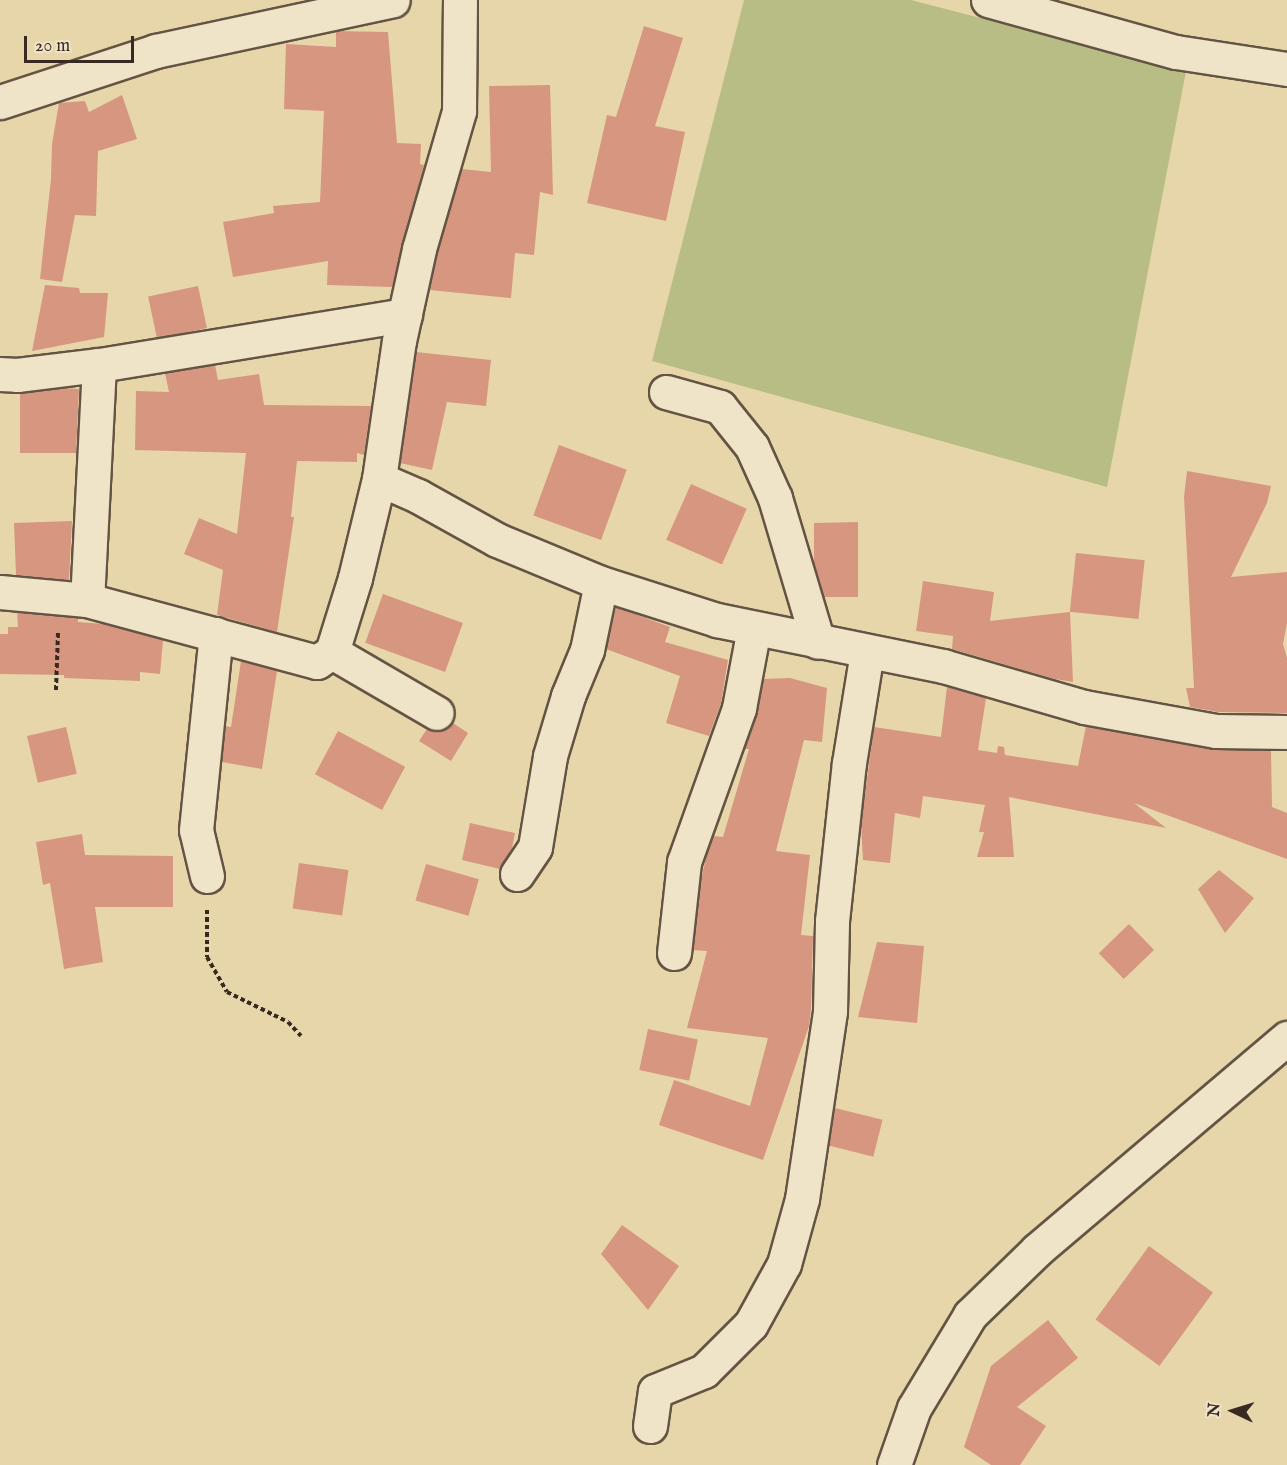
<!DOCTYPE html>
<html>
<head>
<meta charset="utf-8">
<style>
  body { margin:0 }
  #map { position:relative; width:1287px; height:1465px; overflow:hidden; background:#e7d6a9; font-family:"IM FELL English",serif }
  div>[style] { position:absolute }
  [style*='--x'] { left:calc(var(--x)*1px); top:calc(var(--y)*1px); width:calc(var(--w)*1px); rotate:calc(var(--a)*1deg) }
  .green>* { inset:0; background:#b8bd86 }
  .building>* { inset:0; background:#d79680; transform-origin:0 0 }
  .path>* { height:4px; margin-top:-2px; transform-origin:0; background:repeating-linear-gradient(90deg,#382922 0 4.5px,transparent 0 7.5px) }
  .roads { filter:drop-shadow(2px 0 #645444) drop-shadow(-2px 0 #645444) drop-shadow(0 2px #645444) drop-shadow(0 -2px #645444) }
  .minor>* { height:33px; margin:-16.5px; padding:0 16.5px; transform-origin:16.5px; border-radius:16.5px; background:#efe4c7 }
  .tertiary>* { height:33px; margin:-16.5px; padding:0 16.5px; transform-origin:16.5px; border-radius:16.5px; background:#efe4c7 }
  .secondary>* { height:33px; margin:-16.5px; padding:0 16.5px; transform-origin:16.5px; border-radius:16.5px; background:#efe4c7 }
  span { translate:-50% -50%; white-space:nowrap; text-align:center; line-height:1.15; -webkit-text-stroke:4.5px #efe4c7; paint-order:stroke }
  .north { position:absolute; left:1203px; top:1381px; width:60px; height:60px; -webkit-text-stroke:4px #efe4c7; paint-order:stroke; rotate:274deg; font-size:16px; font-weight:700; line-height:24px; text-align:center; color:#382922 }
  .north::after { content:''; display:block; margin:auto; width:21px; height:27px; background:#382922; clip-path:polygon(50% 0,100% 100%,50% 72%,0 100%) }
  .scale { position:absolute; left:24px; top:36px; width:110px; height:27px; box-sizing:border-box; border:3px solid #382922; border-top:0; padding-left:8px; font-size:18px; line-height:21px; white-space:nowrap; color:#382922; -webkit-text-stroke:4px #efe4c7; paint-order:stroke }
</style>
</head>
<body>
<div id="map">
  <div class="green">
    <i style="clip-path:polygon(744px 0,911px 0,1186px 71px,1107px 487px,652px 361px)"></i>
  </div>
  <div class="building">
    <i style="clip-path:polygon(644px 26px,683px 38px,655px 126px,685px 132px,666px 221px,587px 203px,607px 115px,616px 117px)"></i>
    <i style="clip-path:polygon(336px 31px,388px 32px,397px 143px,421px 144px,420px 164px,424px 165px,392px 287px,327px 285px,328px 261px,233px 277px,223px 222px,274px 213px,273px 206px,320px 202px,324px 111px,284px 109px,286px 44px,336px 47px)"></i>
    <i style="clip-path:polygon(550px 85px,553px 195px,540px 192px,534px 255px,515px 253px,511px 298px,430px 290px,437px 254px,462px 169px,491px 172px,489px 86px)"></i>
    <i style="clip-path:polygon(122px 95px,137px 139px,98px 151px,96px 216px,75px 215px,62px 282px,40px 279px,51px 179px,52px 144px,59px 103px,85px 101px,89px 112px)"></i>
    <i style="clip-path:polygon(45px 285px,79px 288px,80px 293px,108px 293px,104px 337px,32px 351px)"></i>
    <i style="left:198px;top:286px;width:43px;height:51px;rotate:78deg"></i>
    <i style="clip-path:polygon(416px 352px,491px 360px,486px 406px,447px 402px,432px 470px,400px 463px)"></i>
    <i style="clip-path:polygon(215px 365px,218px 380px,259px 374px,264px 405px,371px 406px,364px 455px,357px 453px,357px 462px,297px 461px,291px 517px,294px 517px,277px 632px,217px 615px,223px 570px,184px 554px,199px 518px,237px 534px,246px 453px,135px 450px,136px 391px,169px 392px,165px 373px)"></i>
    <i style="clip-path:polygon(63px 388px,79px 389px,76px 453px,20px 453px,20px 394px)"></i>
    <i style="left:559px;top:445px;width:72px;height:75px;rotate:20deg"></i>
    <i style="clip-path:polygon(1187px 471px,1271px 486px,1267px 503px,1231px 577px,1287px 572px,1287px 623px,1283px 644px,1287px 658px,1287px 713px,1218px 712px,1190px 707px,1186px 688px,1194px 688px,1184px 497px)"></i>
    <i style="left:691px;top:484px;width:61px;height:61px;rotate:24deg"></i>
    <i style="clip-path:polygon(72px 521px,69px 580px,16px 575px,14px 523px)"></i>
    <i style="clip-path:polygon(858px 522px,858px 597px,824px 597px,814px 563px,814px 523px)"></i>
    <i style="left:1076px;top:553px;width:69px;height:59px;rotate:6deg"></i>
    <i style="clip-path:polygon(923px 581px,994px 592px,990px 621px,1070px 612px,1073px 682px,1055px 679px,952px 649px,953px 636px,916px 631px)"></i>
    <i style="left:383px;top:594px;width:85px;height:52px;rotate:20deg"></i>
    <i style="clip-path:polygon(616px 607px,670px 627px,665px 642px,728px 660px,721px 703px,709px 736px,666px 723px,680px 676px,606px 649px)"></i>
    <i style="clip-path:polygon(17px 612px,78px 618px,78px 622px,104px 624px,163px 640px,160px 674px,140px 672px,140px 681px,64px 678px,64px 675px,0 674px,0 634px,8px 634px,8px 627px,18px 627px)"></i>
    <i style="clip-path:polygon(241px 661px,277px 671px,262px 769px,222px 762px,225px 726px,231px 727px)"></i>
    <i style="clip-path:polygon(790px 678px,827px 688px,822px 742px,804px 740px,776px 851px,810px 855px,801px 935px,813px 936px,811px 1009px,809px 1026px,763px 1160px,659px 1125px,674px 1080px,750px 1106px,768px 1038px,687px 1028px,707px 951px,693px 950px,701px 880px,707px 853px,713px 836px,723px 837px,749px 749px,744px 749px,757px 712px,763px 679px)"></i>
    <i style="clip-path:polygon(947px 687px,986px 698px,978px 750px,997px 753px,998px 746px,1004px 747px,1005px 755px,1078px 766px,1086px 726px,1213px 749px,1271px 751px,1272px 807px,1287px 813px,1287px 859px,1134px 803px,1166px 828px,1009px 797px,1014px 857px,977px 857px,984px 832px,979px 832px,985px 805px,923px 796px,920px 818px,895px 813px,890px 863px,863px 860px,861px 824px,874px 727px,941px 737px)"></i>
    <i style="clip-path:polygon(453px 723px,468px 733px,451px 761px,419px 741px,427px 729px,438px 732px,447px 729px)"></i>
    <i style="left:66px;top:727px;width:48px;height:40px;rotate:77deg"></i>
    <i style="left:338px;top:731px;width:76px;height:49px;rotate:28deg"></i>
    <i style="clip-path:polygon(470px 823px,515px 833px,512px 848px,500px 869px,462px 860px)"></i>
    <i style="clip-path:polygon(82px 834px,85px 855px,173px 856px,173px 907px,95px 907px,103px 962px,64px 969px,50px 883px,43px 885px,36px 842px)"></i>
    <i style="left:299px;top:863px;width:50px;height:46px;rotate:8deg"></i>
    <i style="left:426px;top:864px;width:55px;height:38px;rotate:16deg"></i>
    <i style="clip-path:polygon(1219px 870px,1254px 898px,1225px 933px,1198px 889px)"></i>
    <i style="left:1129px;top:924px;width:36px;height:42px;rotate:46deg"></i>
    <i style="clip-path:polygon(877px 942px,924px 946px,917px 1023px,858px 1017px)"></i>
    <i style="left:648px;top:1029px;width:51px;height:42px;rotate:12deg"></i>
    <i style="left:835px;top:1108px;width:49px;height:38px;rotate:14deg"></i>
    <i style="clip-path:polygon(622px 1225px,679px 1266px,648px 1310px,601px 1254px)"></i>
    <i style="left:1149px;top:1246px;width:79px;height:91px;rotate:36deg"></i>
    <i style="clip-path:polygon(1048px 1320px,1078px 1358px,1017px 1407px,1046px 1426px,1020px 1465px,991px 1465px,964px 1447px,991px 1366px)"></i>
  </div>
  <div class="path">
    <i style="--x:56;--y:690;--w:58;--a:-88"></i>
    <i style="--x:207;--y:910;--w:47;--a:90"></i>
    <i style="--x:207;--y:957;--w:40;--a:60.3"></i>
    <i style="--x:227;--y:992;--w:68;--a:26.2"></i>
    <i style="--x:288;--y:1022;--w:19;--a:47"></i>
  </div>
  <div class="roads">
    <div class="minor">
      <i style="--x:99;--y:365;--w:310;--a:-9.3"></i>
      <i style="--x:0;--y:374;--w:17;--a:3"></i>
      <i style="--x:17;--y:375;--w:83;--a:-7"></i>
      <i style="--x:99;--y:365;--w:235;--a:92.9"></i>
      <i style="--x:666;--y:392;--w:56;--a:15.5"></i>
      <i style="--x:720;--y:407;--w:51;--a:51.3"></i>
      <i style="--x:752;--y:447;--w:56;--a:65.7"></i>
      <i style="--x:775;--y:498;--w:150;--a:73.4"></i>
      <i style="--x:379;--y:479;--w:43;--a:23.6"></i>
      <i style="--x:418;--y:496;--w:90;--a:29.1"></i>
      <i style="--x:497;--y:540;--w:113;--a:22.5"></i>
      <i style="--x:601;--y:583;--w:122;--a:17.7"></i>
      <i style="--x:717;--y:620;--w:231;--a:11.5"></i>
      <i style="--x:943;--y:666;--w:147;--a:16.2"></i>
      <i style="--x:1084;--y:707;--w:134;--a:10.3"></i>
      <i style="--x:1216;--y:731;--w:71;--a:0.8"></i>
      <i style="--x:0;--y:592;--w:87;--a:5.3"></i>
      <i style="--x:87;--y:600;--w:238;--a:15.1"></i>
      <i style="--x:317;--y:662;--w:18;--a:-34"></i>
      <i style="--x:332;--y:652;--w:77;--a:-72.7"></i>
      <i style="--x:355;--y:578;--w:102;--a:-76.4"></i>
      <i style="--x:379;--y:479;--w:139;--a:-81.8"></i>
      <i style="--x:399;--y:341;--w:94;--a:-77.7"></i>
      <i style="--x:419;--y:249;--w:144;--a:-73.8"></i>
      <i style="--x:459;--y:111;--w:111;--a:-89.5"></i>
      <i style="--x:332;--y:652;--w:121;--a:30.2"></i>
      <i style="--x:517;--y:874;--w:32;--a:-56"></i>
      <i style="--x:535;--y:847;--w:92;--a:-80.6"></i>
      <i style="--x:550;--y:756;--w:63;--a:-73.3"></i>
      <i style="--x:568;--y:696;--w:50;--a:-67.6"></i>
      <i style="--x:587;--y:650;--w:68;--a:-78.2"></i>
      <i style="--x:207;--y:876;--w:47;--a:-103.4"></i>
      <i style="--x:196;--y:830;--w:197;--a:-84.2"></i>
      <i style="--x:674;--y:953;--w:92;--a:-83.7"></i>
      <i style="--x:684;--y:862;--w:164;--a:-70.3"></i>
      <i style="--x:739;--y:708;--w:81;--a:-79.4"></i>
      <i style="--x:650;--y:1426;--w:35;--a:-82"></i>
      <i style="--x:655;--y:1391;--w:53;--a:-22.2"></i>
      <i style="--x:704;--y:1371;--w:66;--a:-45"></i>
      <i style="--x:751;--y:1324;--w:68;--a:-61.2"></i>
      <i style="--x:784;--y:1264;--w:67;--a:-74.5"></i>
      <i style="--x:802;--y:1199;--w:190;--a:-81.5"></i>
      <i style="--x:830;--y:1011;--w:90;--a:-88.7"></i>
      <i style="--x:832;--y:921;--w:159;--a:-83.9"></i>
      <i style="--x:849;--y:763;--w:112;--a:-80.8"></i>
    </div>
    <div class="tertiary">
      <i style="--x:988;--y:0;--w:195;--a:15.5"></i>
      <i style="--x:1176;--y:52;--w:112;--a:8.7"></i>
      <i style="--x:0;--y:102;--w:164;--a:-18.1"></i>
      <i style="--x:156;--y:51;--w:242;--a:-12.1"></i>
    </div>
    <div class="secondary">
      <i style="--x:894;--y:1465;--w:60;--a:-70.7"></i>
      <i style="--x:914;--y:1408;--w:109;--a:-58.9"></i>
      <i style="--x:970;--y:1315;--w:93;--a:-44.1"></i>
      <i style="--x:1037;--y:1250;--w:328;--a:-40.3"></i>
    </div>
  </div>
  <div class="north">N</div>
  <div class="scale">20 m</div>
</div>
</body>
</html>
